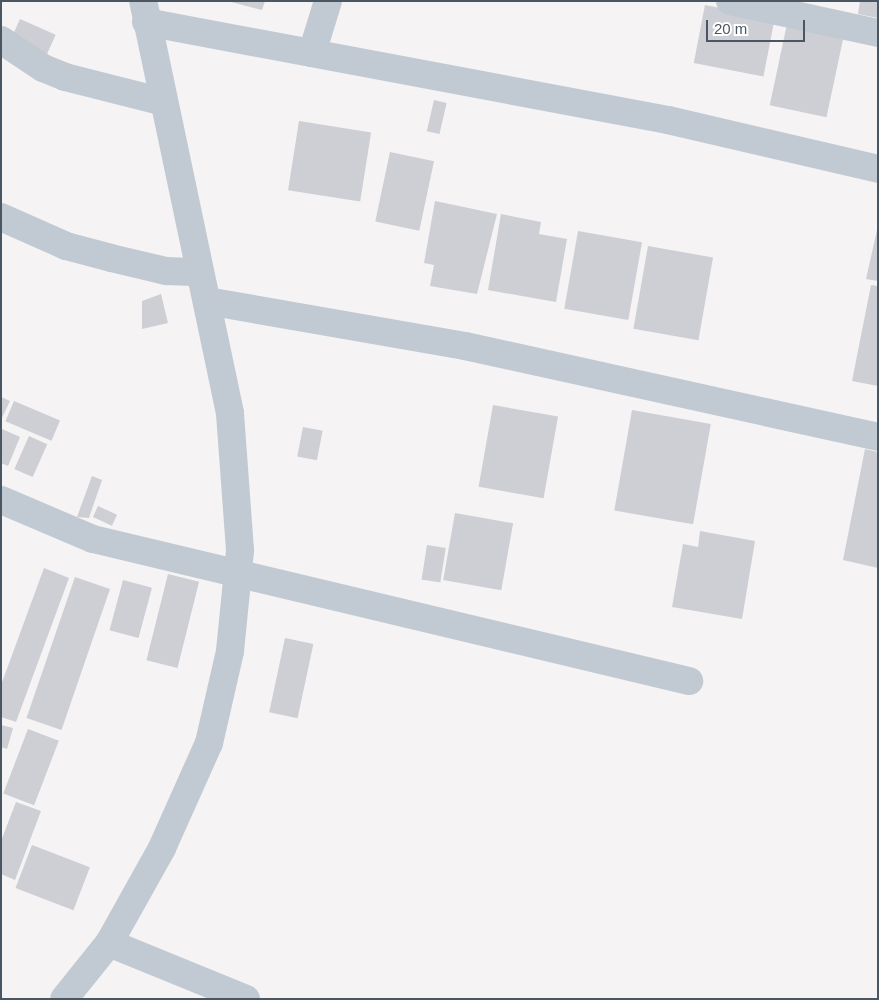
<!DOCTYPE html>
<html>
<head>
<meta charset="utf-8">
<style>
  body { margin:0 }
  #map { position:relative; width:879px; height:1000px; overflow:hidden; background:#f5f3f3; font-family:Arial,sans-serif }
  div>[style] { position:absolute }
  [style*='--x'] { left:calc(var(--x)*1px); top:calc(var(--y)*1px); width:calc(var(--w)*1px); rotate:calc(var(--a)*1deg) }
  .building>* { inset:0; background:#cdcfd5; transform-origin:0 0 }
  .minor>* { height:28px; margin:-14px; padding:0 14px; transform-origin:14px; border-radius:14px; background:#c1cad2 }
  .tertiary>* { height:28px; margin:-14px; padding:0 14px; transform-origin:14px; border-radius:14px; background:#c1cad2 }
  span { translate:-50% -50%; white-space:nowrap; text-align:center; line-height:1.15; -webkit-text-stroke:5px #fff; paint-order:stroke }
  .frame { position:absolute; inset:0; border:2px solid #4a5661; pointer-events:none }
  .scale { position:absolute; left:706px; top:20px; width:99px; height:22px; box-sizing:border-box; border:2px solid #4a5661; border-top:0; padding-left:6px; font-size:15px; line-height:18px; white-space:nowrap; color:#4a5661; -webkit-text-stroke:4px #fff; paint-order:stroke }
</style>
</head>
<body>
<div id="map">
  <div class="building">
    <i style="clip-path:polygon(227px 1px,265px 1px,262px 10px)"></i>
    <i style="clip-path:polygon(860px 1px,878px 1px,878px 18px,858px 14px)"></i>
    <i style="left:705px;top:5px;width:71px;height:59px;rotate:11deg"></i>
    <i style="left:20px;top:19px;width:39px;height:26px;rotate:24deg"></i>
    <i style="left:787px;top:24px;width:58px;height:83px;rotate:12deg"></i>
    <i style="left:434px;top:100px;width:13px;height:32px;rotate:13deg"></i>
    <i style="left:299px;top:121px;width:73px;height:70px;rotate:9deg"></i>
    <i style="left:390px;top:152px;width:45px;height:71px;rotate:12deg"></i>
    <i style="clip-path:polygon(435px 201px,497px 214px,477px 294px,430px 286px,434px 265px,424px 263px)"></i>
    <i style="clip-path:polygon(501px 214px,541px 222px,539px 234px,567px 239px,556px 302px,488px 290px)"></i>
    <i style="clip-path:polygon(877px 230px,878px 230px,878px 281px,866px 279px)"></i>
    <i style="left:578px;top:231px;width:65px;height:79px;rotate:10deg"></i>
    <i style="left:648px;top:246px;width:66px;height:84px;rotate:10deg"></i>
    <i style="clip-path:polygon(871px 285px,878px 286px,878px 386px,852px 381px)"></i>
    <i style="clip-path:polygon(161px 294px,168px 323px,142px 329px,142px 301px)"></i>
    <i style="clip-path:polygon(1px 397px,10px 401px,1px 420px)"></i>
    <i style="left:14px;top:401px;width:50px;height:22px;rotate:23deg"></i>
    <i style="left:493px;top:405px;width:66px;height:83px;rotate:10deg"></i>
    <i style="left:632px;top:410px;width:80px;height:102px;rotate:10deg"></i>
    <i style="left:303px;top:427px;width:20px;height:30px;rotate:11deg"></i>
    <i style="clip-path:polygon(2px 429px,20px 437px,8px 466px,1px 463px)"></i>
    <i style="left:29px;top:436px;width:20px;height:36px;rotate:24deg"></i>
    <i style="clip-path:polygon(865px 449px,878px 452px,878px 568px,843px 560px)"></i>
    <i style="clip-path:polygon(92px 476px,102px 480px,89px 518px,77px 517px)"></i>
    <i style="left:98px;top:506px;width:21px;height:12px;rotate:25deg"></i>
    <i style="left:455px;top:513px;width:59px;height:68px;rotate:10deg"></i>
    <i style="clip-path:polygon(700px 531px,755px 541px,742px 619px,672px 607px,683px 544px,698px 547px)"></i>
    <i style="left:427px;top:545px;width:19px;height:35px;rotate:9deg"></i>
    <i style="clip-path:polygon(44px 568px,69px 578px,16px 722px,1px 717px,1px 685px)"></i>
    <i style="left:168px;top:574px;width:32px;height:89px;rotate:14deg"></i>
    <i style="left:75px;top:577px;width:37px;height:149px;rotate:19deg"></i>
    <i style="left:123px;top:580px;width:30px;height:52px;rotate:15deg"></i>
    <i style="left:285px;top:638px;width:29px;height:76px;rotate:12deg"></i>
    <i style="clip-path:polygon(1px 725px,13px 728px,7px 749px,1px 747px)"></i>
    <i style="left:28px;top:729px;width:33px;height:69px;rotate:21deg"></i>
    <i style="clip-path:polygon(16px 802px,41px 811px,15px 880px,1px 874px,1px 841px)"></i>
    <i style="left:32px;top:845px;width:62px;height:46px;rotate:21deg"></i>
  </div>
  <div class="minor">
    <i style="--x:730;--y:1;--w:151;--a:12.2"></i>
    <i style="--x:146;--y:22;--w:531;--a:10.63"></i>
    <i style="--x:668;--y:120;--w:216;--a:13.1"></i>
    <i style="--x:1;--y:40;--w:50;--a:33.7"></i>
    <i style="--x:43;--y:68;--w:24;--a:22"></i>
    <i style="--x:65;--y:77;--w:102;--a:14.2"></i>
    <i style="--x:312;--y:53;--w:54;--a:-72.9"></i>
    <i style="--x:1;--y:217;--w:71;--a:24"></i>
    <i style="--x:66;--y:246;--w:47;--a:14.9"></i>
    <i style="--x:111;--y:258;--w:57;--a:13.3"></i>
    <i style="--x:166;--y:271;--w:34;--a:2"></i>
    <i style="--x:207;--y:301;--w:262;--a:9.9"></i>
    <i style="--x:465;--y:346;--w:423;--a:12.4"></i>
    <i style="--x:1;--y:500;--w:100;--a:23"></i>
    <i style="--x:93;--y:539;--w:613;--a:13.4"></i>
    <i style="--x:109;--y:943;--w:148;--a:22.2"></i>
  </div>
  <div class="tertiary">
    <i style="--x:64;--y:999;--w:72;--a:-51.2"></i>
    <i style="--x:109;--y:943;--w:109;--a:-60.8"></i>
    <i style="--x:162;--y:848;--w:115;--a:-65.9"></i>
    <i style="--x:209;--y:743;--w:94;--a:-77.1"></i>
    <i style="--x:230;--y:651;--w:101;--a:-84.3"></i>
    <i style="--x:240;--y:550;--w:137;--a:-94.2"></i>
    <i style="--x:230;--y:413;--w:421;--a:-101.9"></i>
  </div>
  <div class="frame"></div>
  <div class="scale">20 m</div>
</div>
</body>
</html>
